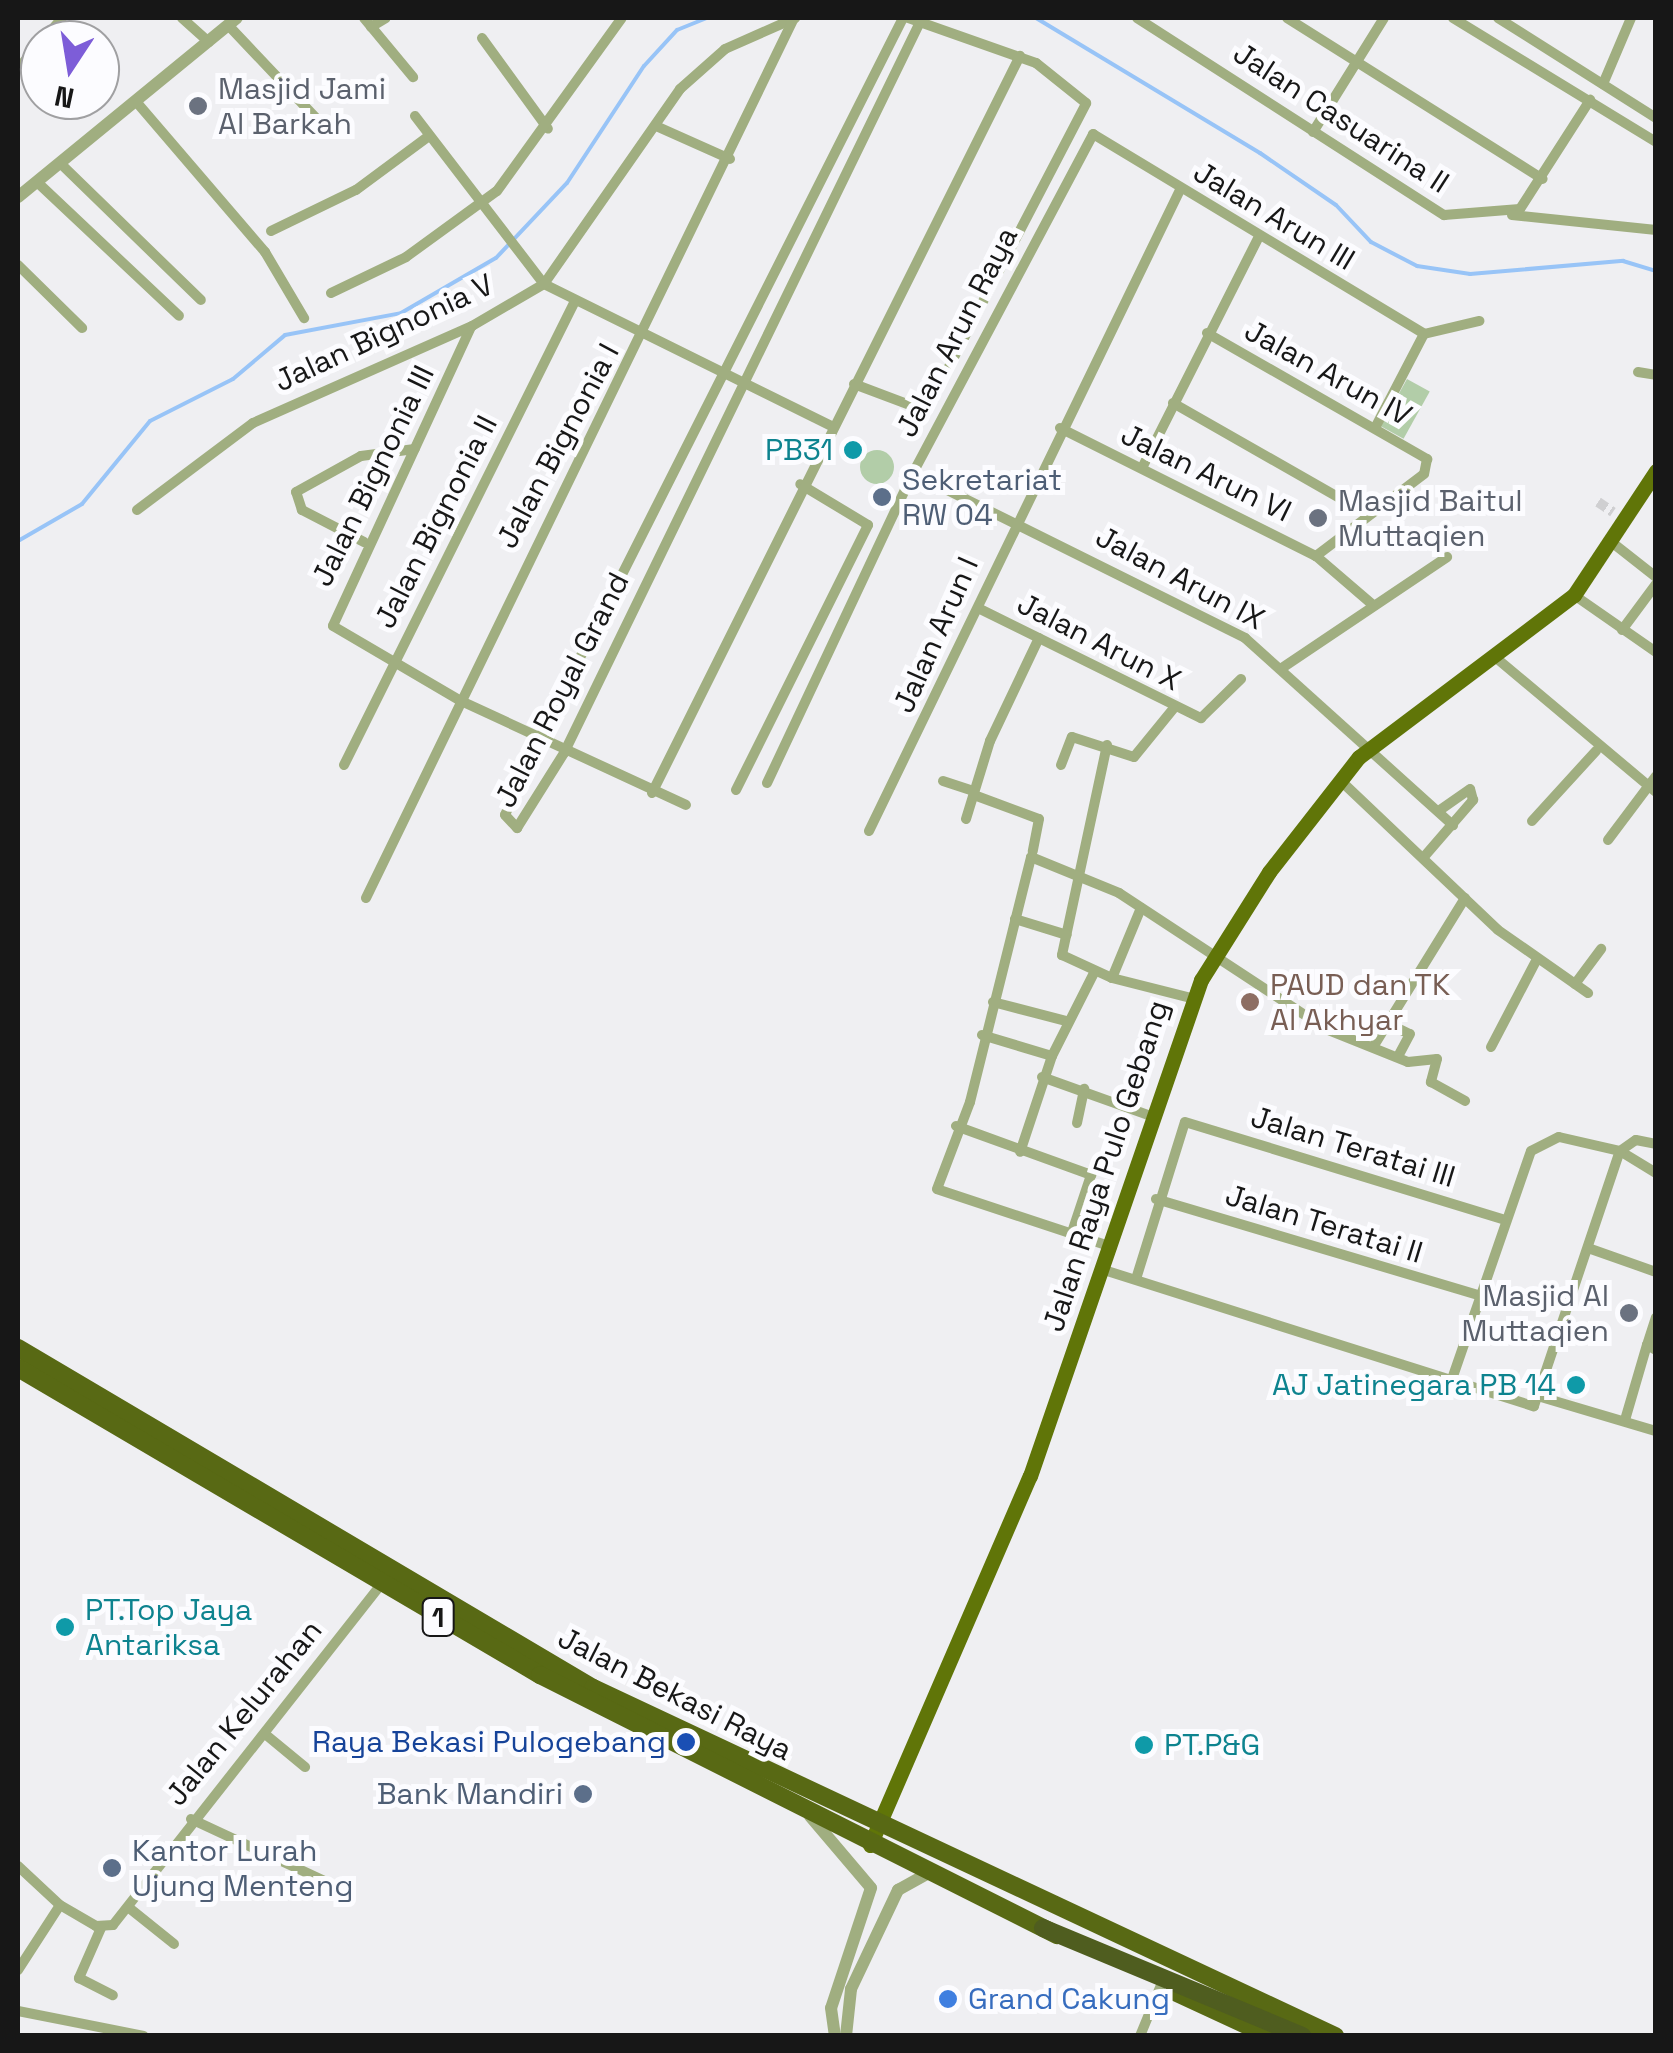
<!DOCTYPE html>
<html>
<head>
<meta charset="utf-8">
<style>
  body { margin:0 }
  #map { position:relative; width:1673px; height:2053px; overflow:hidden; background:#efeff2; font-family:"Space Grotesk",sans-serif }
  div>[style] { position:absolute }
  [style*='--x'] { left:calc(var(--x)*1px); top:calc(var(--y)*1px); width:calc(var(--w)*1px); rotate:calc(var(--a)*1deg) }
  .green>* { inset:0; background:#b2cda8; transform-origin:0 0 }
  .round { border-radius:50% }
  .stream>* { height:4px; margin:-2px; padding:0 2px; transform-origin:2px; border-radius:2px; background:#98c4f7 }
  .minor-tunnel>* { height:10px; margin-top:-5px; transform-origin:0; background:repeating-linear-gradient(90deg,#cfcfd1 0 10px,transparent 0 15px) }
  .minor>* { height:10px; margin:-5px; padding:0 5px; transform-origin:5px; border-radius:5px; background:#a0ae80 }
  .tertiary>* { height:12px; margin:-6px; padding:0 6px; transform-origin:6px; border-radius:6px; background:#a0ae80 }
  .primary>* { height:15px; margin:-7.5px; padding:0 7.5px; transform-origin:7.5px; border-radius:7.5px; background:#607508 }
  .trunk>* { height:18px; margin:-9px; padding:0 9px; transform-origin:9px; border-radius:9px; background:#586914 }
  .motorway>* { height:18px; margin:-9px; padding:0 9px; transform-origin:9px; border-radius:9px; background:#4f5d1f }
  .dots>* { width:28px; height:28px; translate:-50% -50%; box-sizing:border-box; border:5px solid #fcfcff; border-radius:50% }
  span { translate:-50% -50%; white-space:nowrap; text-align:center; line-height:1.15; -webkit-text-stroke:10px #fcfcff; paint-order:stroke }
  .shield-label span { padding:2px 8px; background:#fcfcff; border:2px solid; border-radius:8px; -webkit-text-stroke-width:0 }
  .shield-label { font-size:28px; color:#171717; font-weight:700 }
  .worship-label { font-size:30px; color:#5b616d }
  .left { translate:0 -50%; text-align:left }
  .right { translate:-100% -50%; text-align:right }
  .street-label { font-size:30px; color:#171717 }
  .culture-label { font-size:30px; color:#0d838f }
  .service-label { font-size:30px; color:#4e5e75 }
  .education-label { font-size:30px; color:#785e54 }
  .transit-label { font-size:30px; color:#164399 }
  .shop-label { font-size:30px; color:#366cbe }
  .frame { position:absolute; inset:0; border:20px solid #171717; pointer-events:none }
  .north { position:absolute; left:20px; top:20px; width:100px; height:100px; box-sizing:border-box; background:#fcfcff; border:2px solid #a0a0a2; border-radius:50%; rotate:192deg; font-size:28px; font-weight:700; line-height:40px; text-align:center; color:#171717 }
  .north::after { content:''; display:block; margin:auto; width:35px; height:45px; background:#7d5dd8; clip-path:polygon(50% 0,100% 100%,50% 72%,0 100%) }
</style>
</head>
<body>
<div id="map">
  <div class="green">
    <i style="left:1407px;top:379px;width:26px;height:54px;rotate:29deg"></i>
    <i class="round" style="left:860px;top:450px;width:34px;height:34px"></i>
  </div>
  <div class="stream">
    <i style="--x:1036;--y:18;--w:262;--a:31.1"></i>
    <i style="--x:1260;--y:153;--w:92;--a:34.4"></i>
    <i style="--x:1336;--y:205;--w:51;--a:46.6"></i>
    <i style="--x:1371;--y:242;--w:52;--a:27.6"></i>
    <i style="--x:1417;--y:266;--w:54;--a:8.6"></i>
    <i style="--x:1470;--y:274;--w:154;--a:-4.9"></i>
    <i style="--x:1623;--y:261;--w:34;--a:17"></i>
    <i style="--x:18;--y:541;--w:74;--a:-30"></i>
    <i style="--x:82;--y:504;--w:107;--a:-50.7"></i>
    <i style="--x:150;--y:421;--w:93;--a:-26.8"></i>
    <i style="--x:233;--y:379;--w:68;--a:-40.2"></i>
    <i style="--x:285;--y:335;--w:118;--a:-10.7"></i>
    <i style="--x:401;--y:313;--w:110;--a:-30.1"></i>
    <i style="--x:496;--y:258;--w:103;--a:-46.6"></i>
    <i style="--x:567;--y:183;--w:140;--a:-56.7"></i>
    <i style="--x:644;--y:66;--w:49;--a:-47.5"></i>
    <i style="--x:677;--y:30;--w:32;--a:-22"></i>
  </div>
  <div class="minor-tunnel">
    <i style="--x:1598;--y:502;--w:18;--a:34"></i>
  </div>
  <div class="minor">
    <i style="--x:182;--y:18;--w:36;--a:42"></i>
    <i style="--x:364;--y:18;--w:77;--a:50.3"></i>
    <i style="--x:903;--y:18;--w:808;--a:116.79"></i>
    <i style="--x:539;--y:739;--w:83;--a:114.1"></i>
    <i style="--x:505;--y:815;--w:18;--a:47"></i>
    <i style="--x:517;--y:828;--w:89;--a:-57.9"></i>
    <i style="--x:564;--y:753;--w:818;--a:-64.03"></i>
    <i style="--x:1137;--y:18;--w:365;--a:32.7"></i>
    <i style="--x:1444;--y:215;--w:76;--a:-4.5"></i>
    <i style="--x:1520;--y:209;--w:130;--a:-57.3"></i>
    <i style="--x:1287;--y:18;--w:302;--a:32.2"></i>
    <i style="--x:1453;--y:18;--w:238;--a:31.4"></i>
    <i style="--x:1498;--y:18;--w:187;--a:32.3"></i>
    <i style="--x:228;--y:25;--w:128;--a:46.6"></i>
    <i style="--x:371;--y:27;--w:17;--a:-31"></i>
    <i style="--x:482;--y:38;--w:112;--a:54"></i>
    <i style="--x:43;--y:40;--w:29;--a:-49"></i>
    <i style="--x:18;--y:69;--w:34;--a:-50"></i>
    <i style="--x:1603;--y:84;--w:72;--a:-67"></i>
    <i style="--x:139;--y:105;--w:194;--a:49.4"></i>
    <i style="--x:265;--y:252;--w:77;--a:59.4"></i>
    <i style="--x:415;--y:116;--w:212;--a:52.5"></i>
    <i style="--x:544;--y:284;--w:320;--a:26.3"></i>
    <i style="--x:656;--y:126;--w:81;--a:24"></i>
    <i style="--x:1313;--y:132;--w:134;--a:-58.1"></i>
    <i style="--x:61;--y:164;--w:195;--a:44.2"></i>
    <i style="--x:37;--y:182;--w:195;--a:43.3"></i>
    <i style="--x:1512;--y:215;--w:145;--a:5.9"></i>
    <i style="--x:271;--y:231;--w:94;--a:-25.8"></i>
    <i style="--x:356;--y:190;--w:91;--a:-36.5"></i>
    <i style="--x:18;--y:265;--w:90;--a:44.5"></i>
    <i style="--x:331;--y:293;--w:83;--a:-25.6"></i>
    <i style="--x:406;--y:257;--w:112;--a:-36"></i>
    <i style="--x:497;--y:191;--w:213;--a:-54.2"></i>
    <i style="--x:471;--y:327;--w:329;--a:114.8"></i>
    <i style="--x:333;--y:626;--w:146;--a:30.4"></i>
    <i style="--x:459;--y:700;--w:250;--a:24.8"></i>
    <i style="--x:1207;--y:333;--w:254;--a:29.8"></i>
    <i style="--x:1427;--y:459;--w:15;--a:101"></i>
    <i style="--x:1424;--y:474;--w:136;--a:142.8"></i>
    <i style="--x:1638;--y:372;--w:18;--a:9"></i>
    <i style="--x:854;--y:384;--w:77;--a:20.6"></i>
    <i style="--x:926;--y:411;--w:347;--a:-62.5"></i>
    <i style="--x:1086;--y:103;--w:64;--a:-141.3"></i>
    <i style="--x:1036;--y:63;--w:136;--a:-160.6"></i>
    <i style="--x:1173;--y:403;--w:226;--a:29.7"></i>
    <i style="--x:1060;--y:428;--w:286;--a:26.6"></i>
    <i style="--x:1316;--y:556;--w:75;--a:40.7"></i>
    <i style="--x:1375;--y:428;--w:106;--a:-62.5"></i>
    <i style="--x:1424;--y:334;--w:57;--a:-13.3"></i>
    <i style="--x:1142;--y:468;--w:258;--a:-63.2"></i>
    <i style="--x:913;--y:473;--w:371;--a:26.4"></i>
    <i style="--x:1245;--y:638;--w:280;--a:42"></i>
    <i style="--x:137;--y:510;--w:145;--a:-36.9"></i>
    <i style="--x:253;--y:423;--w:240;--a:-23.9"></i>
    <i style="--x:472;--y:326;--w:83;--a:-30.3"></i>
    <i style="--x:544;--y:284;--w:238;--a:-55.1"></i>
    <i style="--x:680;--y:89;--w:60;--a:-41.6"></i>
    <i style="--x:725;--y:49;--w:77;--a:-23.9"></i>
    <i style="--x:364;--y:542;--w:70;--a:-152.7"></i>
    <i style="--x:302;--y:510;--w:19;--a:-108"></i>
    <i style="--x:296;--y:492;--w:74;--a:-29"></i>
    <i style="--x:361;--y:456;--w:54;--a:-7.4"></i>
    <i style="--x:1614;--y:544;--w:53;--a:38.2"></i>
    <i style="--x:1574;--y:595;--w:100;--a:34.8"></i>
    <i style="--x:978;--y:608;--w:249;--a:26.3"></i>
    <i style="--x:1201;--y:718;--w:56;--a:-44.3"></i>
    <i style="--x:1622;--y:630;--w:57;--a:-53.5"></i>
    <i style="--x:1495;--y:657;--w:210;--a:40"></i>
    <i style="--x:1282;--y:668;--w:199;--a:-33.9"></i>
    <i style="--x:1107;--y:745;--w:215;--a:102.1"></i>
    <i style="--x:1062;--y:955;--w:55;--a:24.7"></i>
    <i style="--x:1112;--y:978;--w:76;--a:-67.5"></i>
    <i style="--x:344;--y:765;--w:516;--a:-63.53"></i>
    <i style="--x:1061;--y:765;--w:30;--a:-69"></i>
    <i style="--x:1072;--y:737;--w:65;--a:17.9"></i>
    <i style="--x:1134;--y:757;--w:63;--a:-50.8"></i>
    <i style="--x:943;--y:781;--w:28;--a:18"></i>
    <i style="--x:1341;--y:781;--w:216;--a:43.5"></i>
    <i style="--x:1498;--y:930;--w:110;--a:35"></i>
    <i style="--x:767;--y:783;--w:343;--a:-64.8"></i>
    <i style="--x:913;--y:473;--w:384;--a:-62"></i>
    <i style="--x:1093;--y:134;--w:387;--a:31.1"></i>
    <i style="--x:736;--y:790;--w:296;--a:-63.5"></i>
    <i style="--x:868;--y:525;--w:79;--a:-148.9"></i>
    <i style="--x:652;--y:793;--w:824;--a:-63.47"></i>
    <i style="--x:974;--y:795;--w:69;--a:20.3"></i>
    <i style="--x:1039;--y:819;--w:33;--a:101"></i>
    <i style="--x:966;--y:819;--w:82;--a:-72.9"></i>
    <i style="--x:990;--y:741;--w:114;--a:-64.6"></i>
    <i style="--x:1532;--y:821;--w:95;--a:-47.6"></i>
    <i style="--x:869;--y:831;--w:712;--a:-64.12"></i>
    <i style="--x:1608;--y:840;--w:80;--a:-53.1"></i>
    <i style="--x:1423;--y:858;--w:77;--a:-49.2"></i>
    <i style="--x:1473;--y:800;--w:11;--a:-105"></i>
    <i style="--x:1470;--y:789;--w:39;--a:145"></i>
    <i style="--x:366;--y:898;--w:979;--a:-64.06"></i>
    <i style="--x:1015;--y:919;--w:54;--a:17.1"></i>
    <i style="--x:1112;--y:978;--w:81;--a:14.2"></i>
    <i style="--x:1575;--y:984;--w:44;--a:-53.4"></i>
    <i style="--x:993;--y:1002;--w:75;--a:14.6"></i>
    <i style="--x:1387;--y:1023;--w:25;--a:26"></i>
    <i style="--x:1410;--y:1034;--w:26;--a:118"></i>
    <i style="--x:982;--y:1035;--w:73;--a:16.7"></i>
    <i style="--x:1052;--y:1056;--w:101;--a:108.4"></i>
    <i style="--x:1373;--y:1047;--w:175;--a:-58.3"></i>
    <i style="--x:1491;--y:1047;--w:99;--a:-62.4"></i>
    <i style="--x:1052;--y:1056;--w:93;--a:-63.2"></i>
    <i style="--x:1042;--y:1077;--w:119;--a:19.7"></i>
    <i style="--x:1077;--y:1123;--w:35;--a:-78"></i>
    <i style="--x:956;--y:1126;--w:144;--a:19.9"></i>
    <i style="--x:1091;--y:1175;--w:63;--a:108.4"></i>
    <i style="--x:1620;--y:1151;--w:42;--a:31.4"></i>
    <i style="--x:1620;--y:1151;--w:19;--a:-35"></i>
    <i style="--x:1636;--y:1140;--w:20;--a:11"></i>
    <i style="--x:1156;--y:1199;--w:336;--a:16.6"></i>
    <i style="--x:1112;--y:1247;--w:184;--a:-161.7"></i>
    <i style="--x:937;--y:1189;--w:93;--a:-69.2"></i>
    <i style="--x:970;--y:1102;--w:252;--a:-76"></i>
    <i style="--x:1031;--y:857;--w:95;--a:22.2"></i>
    <i style="--x:1119;--y:893;--w:248;--a:33.3"></i>
    <i style="--x:1326;--y:1029;--w:88;--a:21.9"></i>
    <i style="--x:1408;--y:1062;--w:29;--a:-6"></i>
    <i style="--x:1437;--y:1059;--w:24;--a:105"></i>
    <i style="--x:1431;--y:1082;--w:39;--a:29"></i>
    <i style="--x:1588;--y:1248;--w:72;--a:19.4"></i>
    <i style="--x:1104;--y:1270;--w:451;--a:17.6"></i>
    <i style="--x:1534;--y:1406;--w:269;--a:-71.4"></i>
    <i style="--x:1136;--y:1279;--w:164;--a:-72.7"></i>
    <i style="--x:1185;--y:1122;--w:335;--a:17"></i>
    <i style="--x:1647;--y:1345;--w:29;--a:-72"></i>
    <i style="--x:1452;--y:1379;--w:241;--a:-70.9"></i>
    <i style="--x:1531;--y:1151;--w:31;--a:-27"></i>
    <i style="--x:1559;--y:1137;--w:63;--a:12.9"></i>
    <i style="--x:1541;--y:1397;--w:120;--a:16.5"></i>
    <i style="--x:1625;--y:1420;--w:78;--a:-73.7"></i>
    <i style="--x:1647;--y:1345;--w:10;--a:29"></i>
    <i style="--x:265;--y:1734;--w:52;--a:39.5"></i>
    <i style="--x:191;--y:1819;--w:152;--a:24.9"></i>
    <i style="--x:18;--y:1866;--w:57;--a:42.9"></i>
    <i style="--x:60;--y:1905;--w:42;--a:30.3"></i>
    <i style="--x:96;--y:1926;--w:17;--a:-3"></i>
    <i style="--x:113;--y:1925;--w:433;--a:-51.8"></i>
    <i style="--x:128;--y:1907;--w:59;--a:38.8"></i>
    <i style="--x:101;--y:1928;--w:55;--a:113.7"></i>
    <i style="--x:79;--y:1978;--w:38;--a:27"></i>
    <i style="--x:18;--y:1970;--w:77;--a:-57.1"></i>
    <i style="--x:18;--y:2011;--w:128;--a:11.2"></i>
    <i style="--x:1140;--y:2036;--w:55;--a:-67.6"></i>
  </div>
  <div class="tertiary">
    <i style="--x:18;--y:197;--w:283;--a:-39.3"></i>
    <i style="--x:810;--y:1816;--w:94;--a:49.7"></i>
    <i style="--x:871;--y:1888;--w:126;--a:108.4"></i>
    <i style="--x:831;--y:2008;--w:28;--a:82"></i>
    <i style="--x:846;--y:2036;--w:47;--a:-83.9"></i>
    <i style="--x:851;--y:1989;--w:110;--a:-64.6"></i>
    <i style="--x:898;--y:1890;--w:35;--a:-29"></i>
  </div>
  <div class="primary">
    <i style="--x:870;--y:1845;--w:402;--a:-66.6"></i>
    <i style="--x:1030;--y:1476;--w:525;--a:-70.98"></i>
    <i style="--x:1201;--y:980;--w:128;--a:-57.8"></i>
    <i style="--x:1269;--y:872;--w:146;--a:-52"></i>
    <i style="--x:1359;--y:757;--w:269;--a:-37"></i>
    <i style="--x:1574;--y:595;--w:149;--a:-56.5"></i>
  </div>
  <div class="trunk">
    <i style="--x:18;--y:1348;--w:668;--a:30.6"></i>
    <i style="--x:593;--y:1688;--w:820;--a:25.13"></i>
    <i style="--x:18;--y:1368;--w:606;--a:30.46"></i>
    <i style="--x:540;--y:1675;--w:579;--a:26.7"></i>
    <i style="--x:1175;--y:1992;--w:105;--a:24.9"></i>
  </div>
  <div class="motorway">
    <i style="--x:1043;--y:1928;--w:281;--a:22.6"></i>
  </div>
  <div class="dots">
    <i style="left:198px;top:106px;background:#6b7280"></i>
    <i style="left:853px;top:450px;background:#0f9aa8"></i>
    <i style="left:882px;top:497px;background:#5c6f8a"></i>
    <i style="left:1318px;top:518px;background:#6b7280"></i>
    <i style="left:1250px;top:1002px;background:#8d6e63"></i>
    <i style="left:1629px;top:1313px;background:#6b7280"></i>
    <i style="left:1576px;top:1385px;background:#0f9aa8"></i>
    <i style="left:65px;top:1627px;background:#0f9aa8"></i>
    <i style="left:686px;top:1742px;background:#1a4fb4"></i>
    <i style="left:1144px;top:1745px;background:#0f9aa8"></i>
    <i style="left:583px;top:1794px;background:#5c6f8a"></i>
    <i style="left:112px;top:1868px;background:#5c6f8a"></i>
    <i style="left:948px;top:1999px;background:#3f7fe0"></i>
  </div>
  <div class="shield-label">
    <span style="left:438px;top:1617px">1</span>
  </div>
  <div class="worship-label">
    <span class="left" style="left:218px;top:106px">Masjid Jami<br>Al Barkah</span>
    <span class="left" style="left:1338px;top:518px">Masjid Baitul<br>Muttaqien</span>
    <span class="right" style="left:1609px;top:1313px">Masjid Al<br>Muttaqien</span>
  </div>
  <div class="street-label">
    <span style="left:1341px;top:118px;rotate:33deg">Jalan Casuarina II</span>
    <span style="left:1274px;top:216px;rotate:31deg">Jalan Arun III</span>
    <span style="left:957px;top:332px;rotate:-63deg">Jalan Arun Raya</span>
    <span style="left:384px;top:333px;rotate:-25deg">Jalan Bignonia V</span>
    <span style="left:1328px;top:373px;rotate:29deg">Jalan Arun IV</span>
    <span style="left:558px;top:446px;rotate:-62deg">Jalan Bignonia I</span>
    <span style="left:1206px;top:473px;rotate:26deg">Jalan Arun VI</span>
    <span style="left:373px;top:476px;rotate:-64deg">Jalan Bignonia III</span>
    <span style="left:436px;top:522px;rotate:-63deg">Jalan Bignonia II</span>
    <span style="left:1180px;top:578px;rotate:28deg">Jalan Arun IX</span>
    <span style="left:936px;top:635px;rotate:-66deg">Jalan Arun I</span>
    <span style="left:1099px;top:642px;rotate:27deg">Jalan Arun X</span>
    <span style="left:562px;top:690px;rotate:-63deg">Jalan Royal Grand</span>
    <span style="left:1353px;top:1147px;rotate:17deg">Jalan Teratai III</span>
    <span style="left:1106px;top:1166px;rotate:-72deg">Jalan Raya Pulo Gebang</span>
    <span style="left:1324px;top:1224px;rotate:17deg">Jalan Teratai II</span>
    <span style="left:675px;top:1694px;rotate:27deg">Jalan Bekasi Raya</span>
    <span style="left:244px;top:1713px;rotate:-51deg">Jalan Kelurahan</span>
  </div>
  <div class="culture-label">
    <span class="right" style="left:833px;top:450px">PB31</span>
    <span class="right" style="left:1556px;top:1385px">AJ Jatinegara PB 14</span>
    <span class="left" style="left:85px;top:1627px">PT.Top Jaya<br>Antariksa</span>
    <span class="left" style="left:1164px;top:1745px">PT.P&amp;G</span>
  </div>
  <div class="service-label">
    <span class="left" style="left:902px;top:497px">Sekretariat<br>RW 04</span>
    <span class="right" style="left:563px;top:1794px">Bank Mandiri</span>
    <span class="left" style="left:132px;top:1868px">Kantor Lurah<br>Ujung Menteng</span>
  </div>
  <div class="education-label">
    <span class="left" style="left:1270px;top:1002px">PAUD dan TK<br>Al Akhyar</span>
  </div>
  <div class="transit-label">
    <span class="right" style="left:666px;top:1742px">Raya Bekasi Pulogebang</span>
  </div>
  <div class="shop-label">
    <span class="left" style="left:968px;top:1999px">Grand Cakung</span>
  </div>
  <div class="frame"></div>
  <div class="north">N</div>
</div>
</body>
</html>
